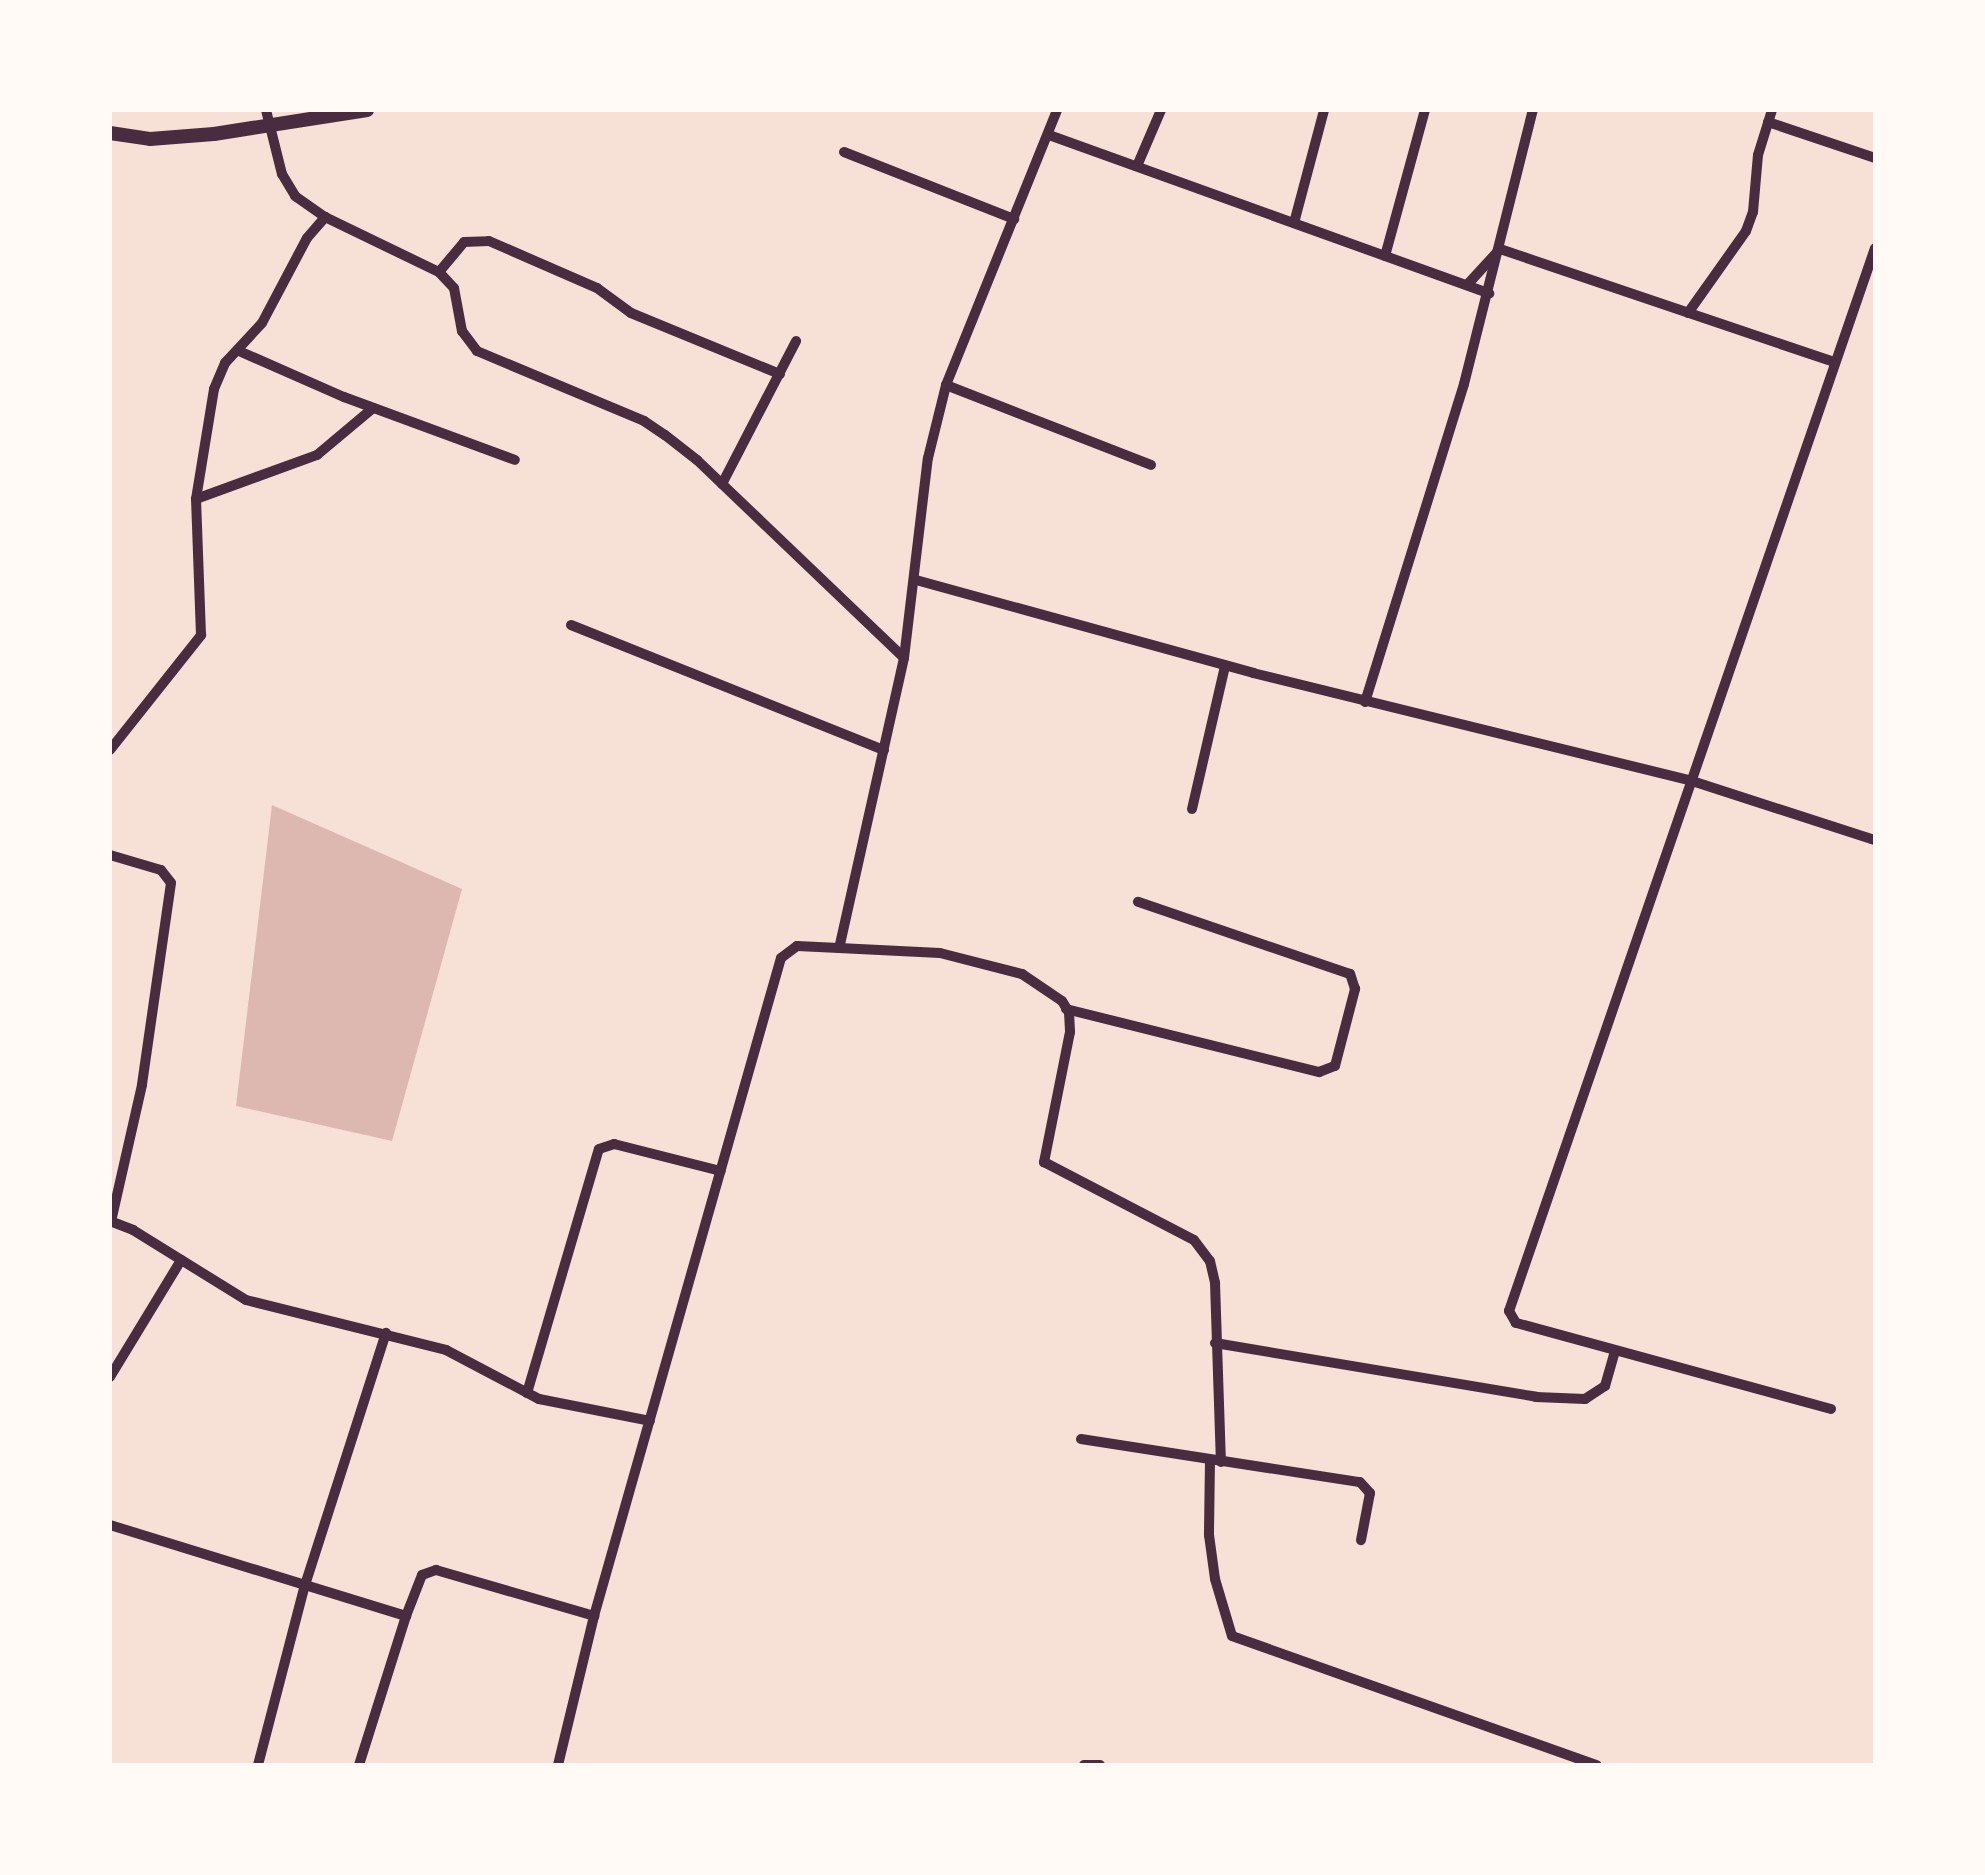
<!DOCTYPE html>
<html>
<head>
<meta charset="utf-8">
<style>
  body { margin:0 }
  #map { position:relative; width:1985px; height:1875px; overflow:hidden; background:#f7e1d7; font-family:"Noto Sans",sans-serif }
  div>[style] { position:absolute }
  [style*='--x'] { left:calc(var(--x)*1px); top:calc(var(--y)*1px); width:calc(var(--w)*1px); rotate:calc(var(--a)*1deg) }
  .water>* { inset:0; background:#dcb8b0 }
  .minor>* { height:10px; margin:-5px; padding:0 5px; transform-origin:5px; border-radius:5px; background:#4a2c40 }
  .tertiary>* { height:14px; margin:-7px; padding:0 7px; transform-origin:7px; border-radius:7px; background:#4a2c40 }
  span { translate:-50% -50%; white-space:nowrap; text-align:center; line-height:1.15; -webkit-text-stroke:10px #fffaf5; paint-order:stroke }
  .frame { position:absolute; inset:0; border:112px solid #fffaf5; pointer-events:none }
</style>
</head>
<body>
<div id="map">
  <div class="water">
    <i style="clip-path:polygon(272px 805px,462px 889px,392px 1141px,236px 1106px)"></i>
  </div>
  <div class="minor">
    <i style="--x:266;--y:110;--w:66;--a:76"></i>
    <i style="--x:282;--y:174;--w:26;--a:59"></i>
    <i style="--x:295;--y:196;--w:37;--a:35"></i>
    <i style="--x:325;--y:217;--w:127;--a:25.8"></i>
    <i style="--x:439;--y:272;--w:22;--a:47"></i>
    <i style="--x:454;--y:288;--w:44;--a:79.5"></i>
    <i style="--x:462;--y:331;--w:25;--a:53"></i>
    <i style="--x:477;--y:351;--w:181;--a:22.7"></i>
    <i style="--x:644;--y:421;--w:25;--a:34"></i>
    <i style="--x:665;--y:435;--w:41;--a:38"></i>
    <i style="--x:697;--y:460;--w:286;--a:43.7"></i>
    <i style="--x:904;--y:658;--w:297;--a:102.6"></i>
    <i style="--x:839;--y:948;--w:101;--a:2.8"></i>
    <i style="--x:940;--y:953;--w:85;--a:14.4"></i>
    <i style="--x:1022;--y:974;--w:48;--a:34"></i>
    <i style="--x:1062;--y:1001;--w:13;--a:58"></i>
    <i style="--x:1069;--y:1012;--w:20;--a:87"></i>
    <i style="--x:1070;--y:1032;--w:133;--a:101.3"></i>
    <i style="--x:1044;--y:1162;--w:169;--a:27.5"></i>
    <i style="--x:1194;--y:1240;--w:26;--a:53"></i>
    <i style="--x:1210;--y:1261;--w:23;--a:77"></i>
    <i style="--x:1215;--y:1283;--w:179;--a:88.1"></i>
    <i style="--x:1768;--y:122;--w:113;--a:18.6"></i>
    <i style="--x:1049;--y:135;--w:468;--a:19.8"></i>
    <i style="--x:844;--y:152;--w:183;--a:21.5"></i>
    <i style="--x:1137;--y:166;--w:61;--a:-66.8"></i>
    <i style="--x:1294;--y:223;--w:117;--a:-75.1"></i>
    <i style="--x:1385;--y:256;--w:151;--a:-74.7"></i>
    <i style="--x:439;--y:272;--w:39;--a:-50"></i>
    <i style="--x:464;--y:242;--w:25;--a:-2"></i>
    <i style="--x:489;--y:241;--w:118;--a:23.5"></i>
    <i style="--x:597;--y:288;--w:42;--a:36.3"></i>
    <i style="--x:631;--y:313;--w:161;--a:22.3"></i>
    <i style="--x:1467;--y:285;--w:49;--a:-47.5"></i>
    <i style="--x:1500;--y:249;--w:352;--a:18.7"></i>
    <i style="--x:1688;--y:313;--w:100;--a:-54.7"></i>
    <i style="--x:1746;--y:231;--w:20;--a:-70"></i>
    <i style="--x:1753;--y:212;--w:57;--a:-85"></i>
    <i style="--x:1758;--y:155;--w:47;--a:-72.7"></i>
    <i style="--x:239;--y:351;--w:115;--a:23.7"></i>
    <i style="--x:344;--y:397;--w:182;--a:20.2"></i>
    <i style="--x:946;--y:385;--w:220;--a:21.3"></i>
    <i style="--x:722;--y:484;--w:161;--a:-62.6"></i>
    <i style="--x:196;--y:499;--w:129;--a:-20"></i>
    <i style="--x:317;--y:455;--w:73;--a:-40"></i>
    <i style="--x:916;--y:580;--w:350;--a:15.4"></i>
    <i style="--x:1253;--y:673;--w:449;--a:13.8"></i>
    <i style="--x:1689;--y:780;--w:195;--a:17.9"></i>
    <i style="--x:571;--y:625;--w:337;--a:21.8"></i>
    <i style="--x:904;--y:658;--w:201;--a:-83.2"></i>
    <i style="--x:928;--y:458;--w:75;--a:-76.1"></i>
    <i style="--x:946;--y:385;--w:297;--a:-68"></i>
    <i style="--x:1365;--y:702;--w:333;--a:-72.7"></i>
    <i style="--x:1464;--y:384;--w:283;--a:-75.9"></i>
    <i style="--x:110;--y:750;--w:147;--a:-51.6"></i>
    <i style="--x:201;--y:635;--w:136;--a:-92.1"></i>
    <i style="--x:196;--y:499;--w:111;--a:-80.7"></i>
    <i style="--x:214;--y:389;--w:28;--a:-67"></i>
    <i style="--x:225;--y:363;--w:54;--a:-47.2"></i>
    <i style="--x:262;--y:323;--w:96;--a:-62.1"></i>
    <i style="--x:307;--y:238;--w:28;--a:-49"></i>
    <i style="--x:1192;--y:809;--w:147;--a:-77"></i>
    <i style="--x:110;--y:855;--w:53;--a:16.4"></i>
    <i style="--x:161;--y:870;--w:16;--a:52"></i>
    <i style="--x:171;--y:883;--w:204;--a:98.2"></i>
    <i style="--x:142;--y:1085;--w:139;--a:102.8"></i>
    <i style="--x:1066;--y:1009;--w:261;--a:14"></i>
    <i style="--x:1319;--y:1072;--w:17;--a:-21"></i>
    <i style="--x:1335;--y:1066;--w:80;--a:-75.4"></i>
    <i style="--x:1355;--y:989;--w:16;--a:-108"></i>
    <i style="--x:1350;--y:974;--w:224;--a:-161.2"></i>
    <i style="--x:110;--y:1221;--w:25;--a:21"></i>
    <i style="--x:133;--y:1230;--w:133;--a:31.8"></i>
    <i style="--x:246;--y:1300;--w:206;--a:14"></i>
    <i style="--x:446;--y:1350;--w:105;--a:27.8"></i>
    <i style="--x:539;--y:1399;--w:113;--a:11.2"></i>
    <i style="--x:1215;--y:1343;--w:326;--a:9.5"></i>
    <i style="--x:1536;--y:1397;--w:49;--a:2.3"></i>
    <i style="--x:1585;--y:1399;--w:24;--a:-33"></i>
    <i style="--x:1605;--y:1386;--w:37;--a:-74"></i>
    <i style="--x:110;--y:1377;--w:137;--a:-58.7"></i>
    <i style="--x:527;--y:1393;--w:254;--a:-73.6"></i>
    <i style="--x:599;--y:1149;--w:16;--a:-18"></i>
    <i style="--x:614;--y:1144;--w:110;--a:14.2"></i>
    <i style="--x:1831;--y:1409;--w:327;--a:-164.7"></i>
    <i style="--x:1516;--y:1323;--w:14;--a:-120"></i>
    <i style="--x:1509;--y:1311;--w:1124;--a:-71"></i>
    <i style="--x:1081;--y:1439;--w:282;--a:8.8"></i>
    <i style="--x:1360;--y:1482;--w:15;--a:48"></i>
    <i style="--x:1370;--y:1493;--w:48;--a:100.8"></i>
    <i style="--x:1210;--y:1460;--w:75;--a:90.8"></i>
    <i style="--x:1209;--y:1535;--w:44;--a:82.2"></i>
    <i style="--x:1215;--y:1579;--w:59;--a:73.4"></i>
    <i style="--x:1232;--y:1636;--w:387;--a:19.5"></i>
    <i style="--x:110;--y:1525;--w:310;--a:17.1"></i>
    <i style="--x:406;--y:1616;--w:44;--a:-68.7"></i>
    <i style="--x:422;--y:1575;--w:15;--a:-20"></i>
    <i style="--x:436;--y:1570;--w:165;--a:16.2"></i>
    <i style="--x:258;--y:1765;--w:186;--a:-75.4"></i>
    <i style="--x:305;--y:1585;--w:265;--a:-72.2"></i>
    <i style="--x:359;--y:1765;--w:156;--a:-72.5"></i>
    <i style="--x:558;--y:1765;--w:153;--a:-76.4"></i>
    <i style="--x:594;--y:1616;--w:684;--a:-74.14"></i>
    <i style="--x:781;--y:958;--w:20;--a:-37"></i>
    <i style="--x:797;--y:946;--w:42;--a:2.7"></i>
    <i style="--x:1084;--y:1765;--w:16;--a:0"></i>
  </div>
  <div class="tertiary">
    <i style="--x:110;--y:133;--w:40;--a:8.5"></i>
    <i style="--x:150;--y:139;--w:64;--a:-4.5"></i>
    <i style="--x:214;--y:134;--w:155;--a:-8.9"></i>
  </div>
  <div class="frame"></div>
</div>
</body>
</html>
